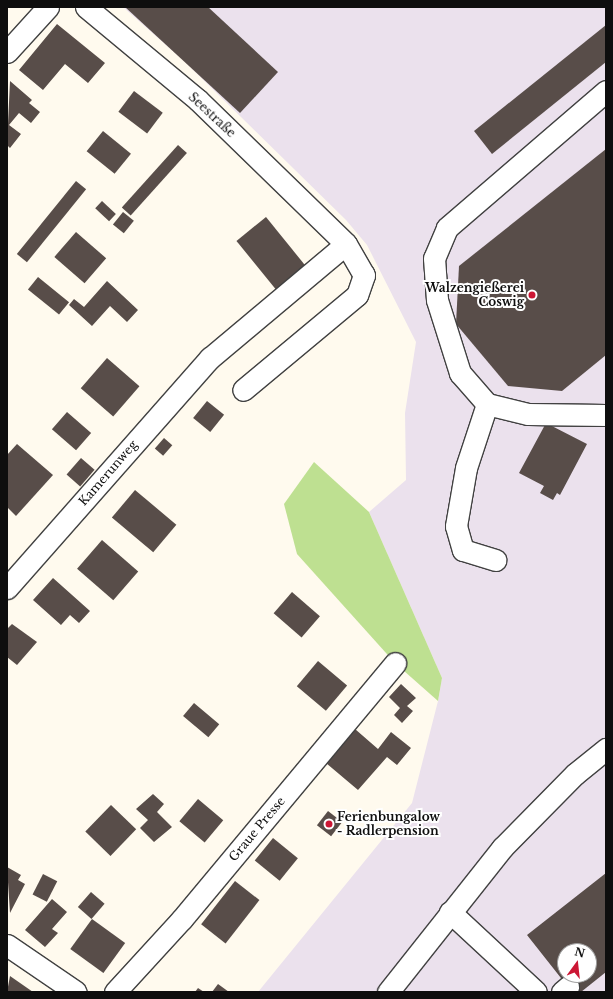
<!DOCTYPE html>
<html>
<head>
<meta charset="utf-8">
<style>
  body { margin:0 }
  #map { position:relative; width:613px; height:999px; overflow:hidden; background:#fffaee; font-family:"Libre Baskerville",serif }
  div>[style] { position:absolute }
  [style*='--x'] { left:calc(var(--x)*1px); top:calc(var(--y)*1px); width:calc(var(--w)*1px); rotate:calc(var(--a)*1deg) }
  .industrial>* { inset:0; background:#ebe1ed }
  .forest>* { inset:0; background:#bee091 }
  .building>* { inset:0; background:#584d49; transform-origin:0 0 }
  .roads { filter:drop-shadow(1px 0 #414141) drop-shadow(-1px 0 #414141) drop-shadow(0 1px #414141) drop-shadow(0 -1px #414141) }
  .minor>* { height:21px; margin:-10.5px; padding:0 10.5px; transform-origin:10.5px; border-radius:10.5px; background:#fff }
  .dots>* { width:11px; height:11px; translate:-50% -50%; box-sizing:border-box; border:2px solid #fff; border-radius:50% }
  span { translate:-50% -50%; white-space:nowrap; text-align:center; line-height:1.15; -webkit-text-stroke:4px #fff; paint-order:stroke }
  .street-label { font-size:12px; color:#0e0e0e }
  .poi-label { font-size:12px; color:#0e0e0e; font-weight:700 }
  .right { translate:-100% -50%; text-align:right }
  .left { translate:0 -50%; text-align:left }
  .frame { position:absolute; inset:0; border:8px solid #0e0e0e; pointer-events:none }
  .north { position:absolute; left:557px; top:943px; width:40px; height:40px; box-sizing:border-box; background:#fff; border:1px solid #9f9f9f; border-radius:50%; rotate:15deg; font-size:11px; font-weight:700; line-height:16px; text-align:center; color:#0e0e0e }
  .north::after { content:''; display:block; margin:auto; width:14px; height:18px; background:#cc1735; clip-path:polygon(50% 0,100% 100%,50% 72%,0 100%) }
</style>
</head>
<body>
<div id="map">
  <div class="industrial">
    <i style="clip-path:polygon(evenodd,123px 7px,606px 7px,606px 992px,258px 992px,412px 803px,438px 701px,442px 678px,369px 512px,406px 480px,405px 413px,416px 342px,367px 245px,346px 220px,184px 61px,123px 7px,565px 951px,589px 951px,589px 975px,565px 975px,565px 951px)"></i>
  </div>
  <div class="forest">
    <i style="clip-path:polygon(314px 462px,369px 512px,442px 678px,438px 701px,395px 663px,297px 554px,284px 504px)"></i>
  </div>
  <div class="building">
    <i style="clip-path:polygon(125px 7px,208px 7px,278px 72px,240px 113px)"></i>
    <i style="clip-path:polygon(57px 24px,105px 63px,88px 83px,65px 64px,43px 90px,19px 70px)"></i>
    <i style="clip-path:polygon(606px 25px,606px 62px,492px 154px,474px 131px)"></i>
    <i style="clip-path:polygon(10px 81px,32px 100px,29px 103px,40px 112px,31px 123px,19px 113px,9px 125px,21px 134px,10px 148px,7px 145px)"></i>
    <i style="left:134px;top:91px;width:36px;height:26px;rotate:37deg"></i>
    <i style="left:103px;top:131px;width:36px;height:26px;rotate:39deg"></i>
    <i style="left:178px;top:145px;width:12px;height:84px;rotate:42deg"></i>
    <i style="clip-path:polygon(606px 149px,606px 355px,562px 391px,508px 386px,456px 324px,459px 266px)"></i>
    <i style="left:76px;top:181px;width:13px;height:94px;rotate:39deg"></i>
    <i style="left:102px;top:201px;width:19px;height:10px;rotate:43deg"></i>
    <i style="left:123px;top:212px;width:14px;height:16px;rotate:39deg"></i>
    <i style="left:266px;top:217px;width:63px;height:38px;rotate:51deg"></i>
    <i style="left:76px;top:232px;width:40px;height:33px;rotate:41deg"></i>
    <i style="left:38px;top:277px;width:40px;height:16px;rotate:39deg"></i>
    <i style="clip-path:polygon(107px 281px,138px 310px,127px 322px,110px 306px,92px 326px,69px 305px,74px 299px,84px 307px)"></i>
    <i style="left:107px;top:358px;width:43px;height:40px;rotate:41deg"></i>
    <i style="left:207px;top:401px;width:22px;height:22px;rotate:39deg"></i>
    <i style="left:67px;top:412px;width:32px;height:23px;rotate:41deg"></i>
    <i style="clip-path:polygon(546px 423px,587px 444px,560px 495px,557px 493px,553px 500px,540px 493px,544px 486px,519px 473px)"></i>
    <i style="left:164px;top:438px;width:11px;height:14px;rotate:41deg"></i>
    <i style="clip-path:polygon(17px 444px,53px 475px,16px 516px,7px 507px,7px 455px)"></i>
    <i style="left:81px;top:458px;width:18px;height:22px;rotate:41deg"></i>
    <i style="left:135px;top:490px;width:54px;height:36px;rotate:40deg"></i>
    <i style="left:102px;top:540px;width:48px;height:38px;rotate:41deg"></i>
    <i style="clip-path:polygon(53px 578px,90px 611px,79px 623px,70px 615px,61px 625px,33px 600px)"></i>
    <i style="left:292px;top:592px;width:37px;height:28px;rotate:41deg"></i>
    <i style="clip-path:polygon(12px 624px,37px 642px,17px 665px,7px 657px,7px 629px)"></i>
    <i style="left:318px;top:661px;width:38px;height:33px;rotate:40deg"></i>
    <i style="clip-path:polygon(401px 684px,416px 698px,407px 706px,413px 711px,402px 723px,394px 715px,400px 708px,389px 697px)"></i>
    <i style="left:194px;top:703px;width:33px;height:17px;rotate:40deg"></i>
    <i style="clip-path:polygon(355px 729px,378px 749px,391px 732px,411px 748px,397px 765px,387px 757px,358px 790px,326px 763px)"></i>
    <i style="clip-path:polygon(153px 794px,164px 804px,157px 812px,172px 827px,154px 842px,140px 828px,148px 820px,136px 809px)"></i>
    <i style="left:198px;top:799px;width:33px;height:29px;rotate:40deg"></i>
    <i style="left:111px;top:805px;width:35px;height:37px;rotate:44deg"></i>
    <i style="left:328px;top:811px;width:18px;height:18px;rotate:38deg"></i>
    <i style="left:273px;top:838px;width:32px;height:29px;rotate:39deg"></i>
    <i style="clip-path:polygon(7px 867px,21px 875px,18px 880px,25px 884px,10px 913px)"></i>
    <i style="clip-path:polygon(evenodd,606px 873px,606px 972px,581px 992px,572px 992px,527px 935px,606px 873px,565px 951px,589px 951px,589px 975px,565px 975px,565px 951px)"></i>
    <i style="left:43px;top:874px;width:16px;height:23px;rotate:27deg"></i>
    <i style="left:235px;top:881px;width:31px;height:55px;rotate:38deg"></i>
    <i style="left:91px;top:892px;width:18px;height:20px;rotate:41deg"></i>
    <i style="clip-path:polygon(52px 899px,67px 912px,52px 929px,58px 933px,45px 947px,25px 930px)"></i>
    <i style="left:92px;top:919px;width:41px;height:37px;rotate:36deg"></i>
    <i style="clip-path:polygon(10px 976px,33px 992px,7px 992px)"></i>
    <i style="clip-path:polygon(218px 984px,229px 992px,212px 992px)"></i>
    <i style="clip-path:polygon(198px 988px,204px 992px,195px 992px)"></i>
  </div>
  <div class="roads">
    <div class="minor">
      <i style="--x:86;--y:7;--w:146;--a:39.7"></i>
      <i style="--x:198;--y:100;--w:206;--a:44.2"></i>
      <i style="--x:346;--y:244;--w:36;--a:60"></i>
      <i style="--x:364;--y:275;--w:21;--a:109"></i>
      <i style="--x:357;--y:295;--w:148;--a:140.2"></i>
      <i style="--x:7;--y:52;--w:61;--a:-47.7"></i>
      <i style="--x:606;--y:91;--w:210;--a:139.3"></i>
      <i style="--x:447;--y:228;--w:33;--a:113"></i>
      <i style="--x:434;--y:258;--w:42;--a:85.9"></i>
      <i style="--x:437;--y:300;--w:77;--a:72.5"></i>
      <i style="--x:460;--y:373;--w:41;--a:48.9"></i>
      <i style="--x:487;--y:404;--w:42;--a:13.7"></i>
      <i style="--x:528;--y:414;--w:78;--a:0.7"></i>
      <i style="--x:487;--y:404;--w:67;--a:108.2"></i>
      <i style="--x:466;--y:468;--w:59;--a:99.8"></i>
      <i style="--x:456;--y:526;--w:25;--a:74"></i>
      <i style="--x:463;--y:550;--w:34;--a:17"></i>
      <i style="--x:7;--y:588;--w:307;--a:-48.6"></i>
      <i style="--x:210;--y:358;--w:177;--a:-40"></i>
      <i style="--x:450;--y:912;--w:117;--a:42.9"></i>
      <i style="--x:7;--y:945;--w:83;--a:34.3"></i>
      <i style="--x:115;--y:992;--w:99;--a:-47.5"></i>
      <i style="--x:182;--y:919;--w:333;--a:-50.2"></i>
      <i style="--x:388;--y:992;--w:184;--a:-51.6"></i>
      <i style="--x:502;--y:848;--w:104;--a:-45.4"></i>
      <i style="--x:575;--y:774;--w:40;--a:-39"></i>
      <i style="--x:562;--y:992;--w:8;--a:-40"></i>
    </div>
  </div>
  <div class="dots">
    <i style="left:532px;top:295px;background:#cc1735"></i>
    <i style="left:329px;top:824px;background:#cc1735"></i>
  </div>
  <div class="street-label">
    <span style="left:212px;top:115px;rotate:43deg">Seestraße</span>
    <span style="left:108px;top:473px;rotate:-49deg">Kamerunweg</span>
    <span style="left:257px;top:829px;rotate:-50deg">Graue Presse</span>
  </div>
  <div class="poi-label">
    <span class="right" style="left:524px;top:295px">Walzengießerei<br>Coswig</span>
    <span class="left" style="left:337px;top:824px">Ferienbungalow<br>- Radlerpension</span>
  </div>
  <div class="frame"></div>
  <div class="north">N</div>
</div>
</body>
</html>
